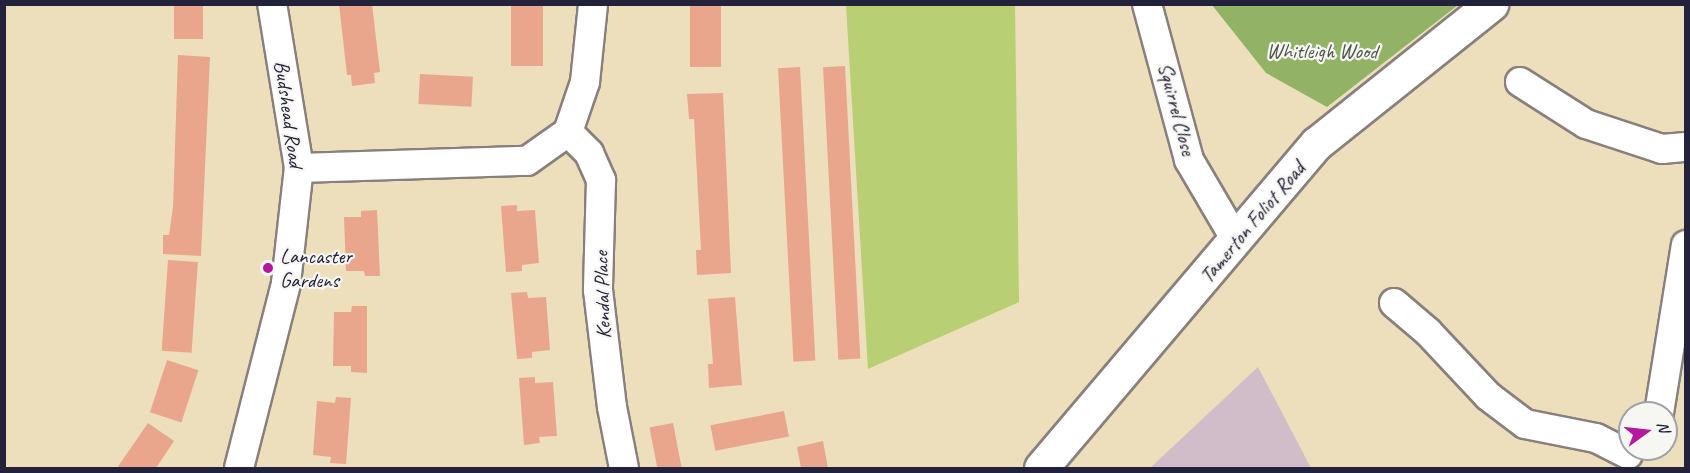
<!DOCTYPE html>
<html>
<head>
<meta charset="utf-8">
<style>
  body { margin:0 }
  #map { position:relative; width:1690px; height:473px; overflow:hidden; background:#eddebc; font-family:Caveat,sans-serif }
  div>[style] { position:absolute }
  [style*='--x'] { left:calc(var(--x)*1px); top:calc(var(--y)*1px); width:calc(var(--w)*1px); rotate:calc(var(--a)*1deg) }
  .industrial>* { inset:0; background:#d1bdc9 }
  .green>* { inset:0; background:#b8cf73 }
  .forest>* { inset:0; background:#92b265 }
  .building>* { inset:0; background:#eaa68d; transform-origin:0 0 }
  .roads { filter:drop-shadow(2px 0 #88807c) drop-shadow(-2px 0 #88807c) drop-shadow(0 2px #88807c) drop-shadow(0 -2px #88807c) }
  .minor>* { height:28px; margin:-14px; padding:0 14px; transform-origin:14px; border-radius:14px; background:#fff }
  .major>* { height:33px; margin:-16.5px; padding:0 16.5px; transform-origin:16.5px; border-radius:16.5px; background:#fff }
  .dots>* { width:16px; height:16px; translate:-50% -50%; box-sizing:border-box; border:3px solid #f6f6f2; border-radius:50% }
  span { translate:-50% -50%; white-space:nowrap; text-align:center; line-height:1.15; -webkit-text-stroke:4.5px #f6f6f2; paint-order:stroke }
  .park-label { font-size:21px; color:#4f564c }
  .street-label { font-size:21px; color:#22223b }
  .poi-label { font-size:21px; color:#22223b }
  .left { translate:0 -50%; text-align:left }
  .frame { position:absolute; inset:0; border:6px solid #22223b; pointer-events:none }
  .north { position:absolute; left:1618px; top:401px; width:60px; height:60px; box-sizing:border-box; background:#f6f6f2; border:2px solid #a1a1a9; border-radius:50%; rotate:75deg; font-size:16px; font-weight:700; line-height:24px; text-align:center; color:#22223b }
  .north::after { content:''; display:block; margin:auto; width:21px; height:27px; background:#b5179e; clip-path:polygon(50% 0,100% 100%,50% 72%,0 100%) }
</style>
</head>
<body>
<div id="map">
  <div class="industrial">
    <i style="clip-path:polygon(1258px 367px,1311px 468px,1150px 468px)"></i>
  </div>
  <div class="green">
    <i style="clip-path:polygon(846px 5px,1015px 5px,1019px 302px,868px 369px)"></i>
  </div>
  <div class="forest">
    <i style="clip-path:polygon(1212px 5px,1211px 5px,1458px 5px,1327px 107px,1266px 73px)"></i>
  </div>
  <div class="building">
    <i style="left:174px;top:4px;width:29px;height:35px"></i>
    <i style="clip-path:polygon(339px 4px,372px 4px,380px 72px,374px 73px,375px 83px,352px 86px,351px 75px,347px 75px)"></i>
    <i style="left:511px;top:4px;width:32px;height:62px"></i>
    <i style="left:690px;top:4px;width:31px;height:63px"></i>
    <i style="clip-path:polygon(178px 55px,210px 57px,201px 256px,163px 254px,163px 235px,169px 235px,173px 207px)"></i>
    <i style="left:845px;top:66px;width:293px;height:22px;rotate:87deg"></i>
    <i style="left:800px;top:67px;width:294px;height:22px;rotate:87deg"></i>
    <i style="left:420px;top:74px;width:53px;height:30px;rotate:3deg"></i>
    <i style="clip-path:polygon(723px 93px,731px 273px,697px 275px,696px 250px,701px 250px,694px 119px,689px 119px,687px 94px)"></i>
    <i style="clip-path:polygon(517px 205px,517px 211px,535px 210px,539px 263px,522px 265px,522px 271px,506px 272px,501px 206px)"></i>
    <i style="clip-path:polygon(377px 210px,380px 276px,365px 276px,364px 271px,346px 271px,344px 217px,361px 217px,361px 211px)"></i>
    <i style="left:168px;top:260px;width:30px;height:91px;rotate:4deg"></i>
    <i style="clip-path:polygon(527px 292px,528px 298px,546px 297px,550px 350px,532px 352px,532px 358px,517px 359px,511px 293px)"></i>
    <i style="clip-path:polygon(735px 297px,742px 385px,709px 388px,708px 364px,713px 364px,708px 299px)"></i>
    <i style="clip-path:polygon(352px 306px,367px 306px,367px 373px,351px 372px,351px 366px,333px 366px,334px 312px,351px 312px)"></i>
    <i style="left:167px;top:360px;width:33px;height:55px;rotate:18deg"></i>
    <i style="clip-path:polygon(535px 377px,535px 383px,553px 382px,557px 436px,539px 437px,540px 443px,524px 445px,519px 378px)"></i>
    <i style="clip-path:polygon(336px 397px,351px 398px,346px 464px,330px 463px,331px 457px,313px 455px,317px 401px,335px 403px)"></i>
    <i style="left:784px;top:411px;width:26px;height:75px;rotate:79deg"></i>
    <i style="clip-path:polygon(148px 423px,174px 441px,156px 468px,117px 468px)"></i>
    <i style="left:673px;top:423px;width:46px;height:24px;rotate:79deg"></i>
    <i style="clip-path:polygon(823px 441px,828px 468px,801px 468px,797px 447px)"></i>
  </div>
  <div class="roads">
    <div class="minor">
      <i style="--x:1147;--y:4;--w:162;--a:74.9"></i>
      <i style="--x:1189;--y:160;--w:93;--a:59.6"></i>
      <i style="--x:1520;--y:82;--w:78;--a:32.5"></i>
      <i style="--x:1586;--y:124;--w:80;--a:18.2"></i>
      <i style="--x:1662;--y:149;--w:24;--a:-5"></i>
      <i style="--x:568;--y:132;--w:30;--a:45"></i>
      <i style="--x:589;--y:153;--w:30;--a:66"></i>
      <i style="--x:601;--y:180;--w:110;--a:91.6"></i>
      <i style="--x:598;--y:290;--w:118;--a:83.2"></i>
      <i style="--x:612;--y:407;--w:62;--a:78.9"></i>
      <i style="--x:299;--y:168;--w:228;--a:-1.8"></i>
      <i style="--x:527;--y:161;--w:50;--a:-35.3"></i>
      <i style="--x:568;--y:132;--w:53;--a:-71.2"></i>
      <i style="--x:585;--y:82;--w:78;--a:-84.1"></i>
      <i style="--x:1394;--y:303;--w:45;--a:40.5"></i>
      <i style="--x:1428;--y:332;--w:88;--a:46.8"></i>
      <i style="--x:1488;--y:396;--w:46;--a:37.1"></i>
      <i style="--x:1525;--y:424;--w:72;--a:11.2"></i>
      <i style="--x:1596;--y:438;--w:36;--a:27"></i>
      <i style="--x:1659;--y:413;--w:170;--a:-80.9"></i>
      <i style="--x:239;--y:468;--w:191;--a:-75.7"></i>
      <i style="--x:286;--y:283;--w:116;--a:-83.6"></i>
      <i style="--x:299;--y:168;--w:166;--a:-99.3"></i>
    </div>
    <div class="major">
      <i style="--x:1041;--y:468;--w:426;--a:-49.7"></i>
      <i style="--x:1317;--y:143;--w:223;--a:-38.6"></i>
    </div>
  </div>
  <div class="dots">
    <i style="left:268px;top:268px;background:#b5179e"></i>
  </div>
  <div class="park-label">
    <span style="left:1322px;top:51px">Whitleigh Wood</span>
  </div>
  <div class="street-label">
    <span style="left:1177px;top:109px;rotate:75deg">Squirrel Close</span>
    <span style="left:289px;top:114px;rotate:82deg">Budshead Road</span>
    <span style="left:1252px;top:222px;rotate:-50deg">Tamerton Foliot Road</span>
    <span style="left:602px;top:295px;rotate:-92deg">Kendal Place</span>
  </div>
  <div class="poi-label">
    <span class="left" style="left:280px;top:268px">Lancaster<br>Gardens</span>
  </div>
  <div class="frame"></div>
  <div class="north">N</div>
</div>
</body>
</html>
